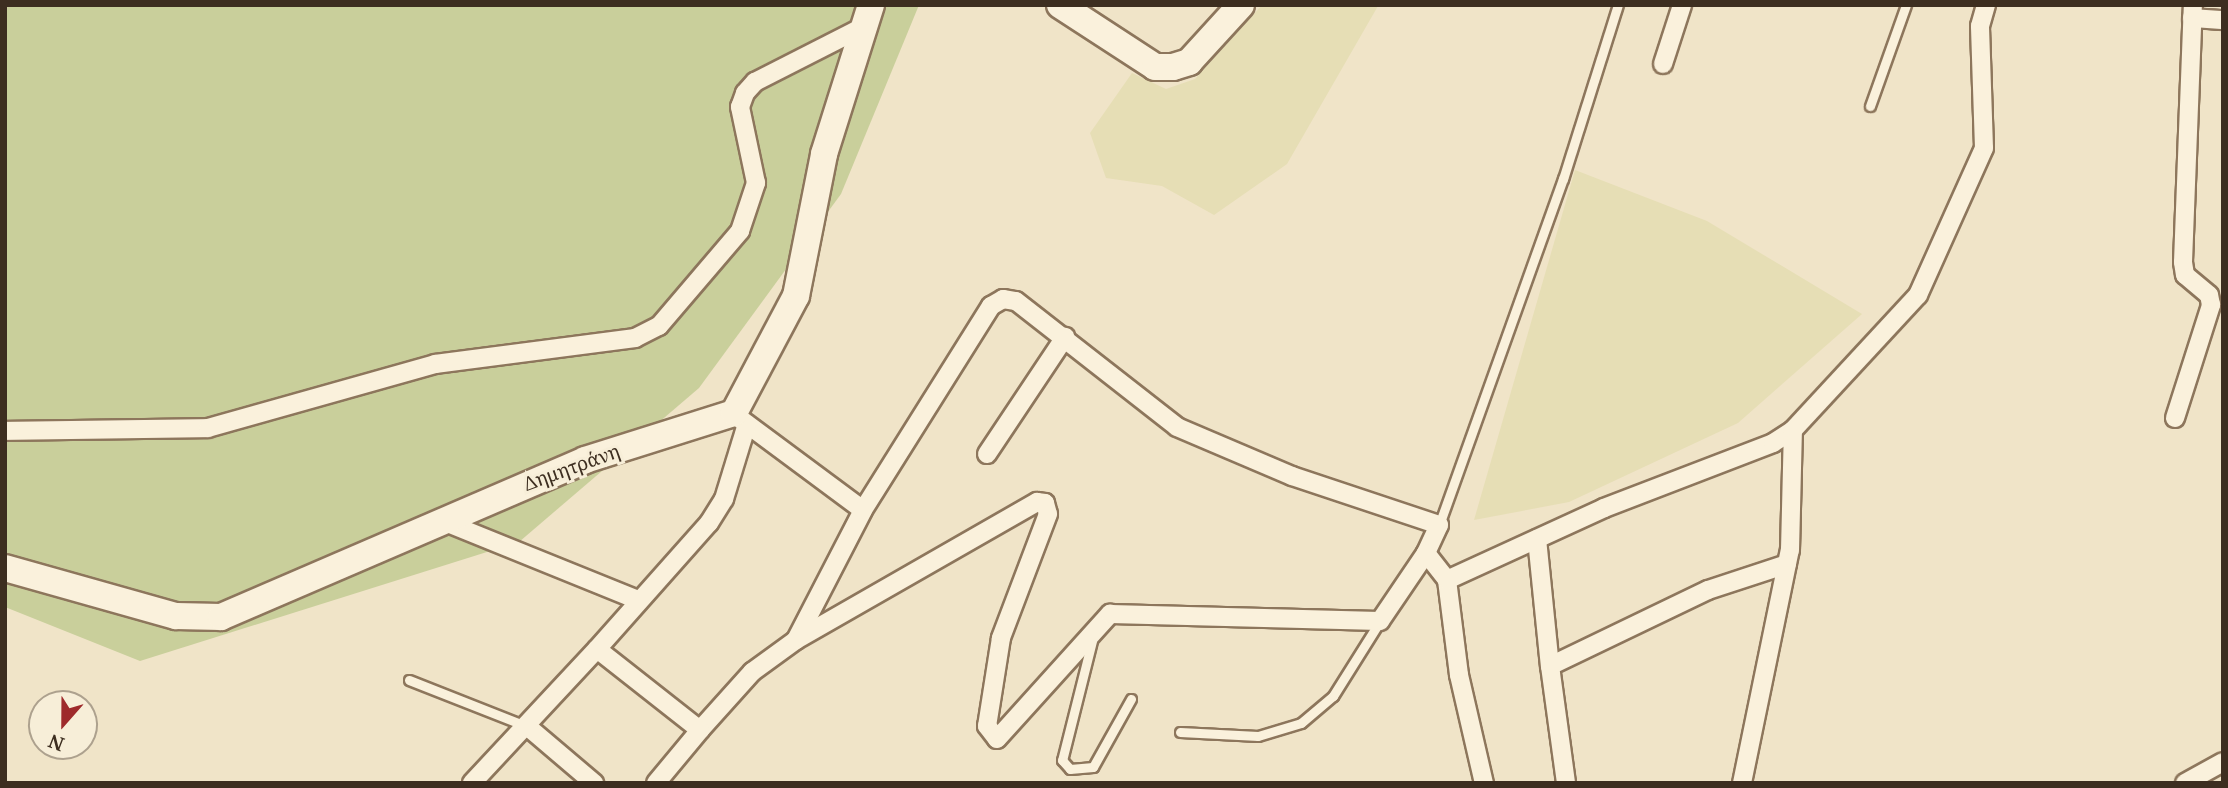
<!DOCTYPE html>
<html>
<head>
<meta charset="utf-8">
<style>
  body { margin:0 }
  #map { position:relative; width:2228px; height:788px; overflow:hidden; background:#f0e4c8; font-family:"Noto Serif",serif }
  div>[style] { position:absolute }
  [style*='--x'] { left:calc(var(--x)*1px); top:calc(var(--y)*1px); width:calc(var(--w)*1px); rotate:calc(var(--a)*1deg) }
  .farmland>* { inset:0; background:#e6deb5 }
  .green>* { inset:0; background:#c9cf9b }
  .roads { filter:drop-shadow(2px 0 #8d765c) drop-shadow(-2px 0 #8d765c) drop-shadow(0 2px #8d765c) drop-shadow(0 -2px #8d765c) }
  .lane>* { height:9px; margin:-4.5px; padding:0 4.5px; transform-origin:4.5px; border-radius:4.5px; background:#faf1dc }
  .street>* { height:18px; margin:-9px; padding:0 9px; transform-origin:9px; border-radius:9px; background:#faf1dc }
  .secondary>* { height:26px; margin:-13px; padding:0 13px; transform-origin:13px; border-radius:13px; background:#faf1dc }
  span { translate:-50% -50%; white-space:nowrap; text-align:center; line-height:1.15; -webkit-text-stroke:6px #f7eed8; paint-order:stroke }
  .street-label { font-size:19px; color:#3d2e20 }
  .frame { position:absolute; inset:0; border:7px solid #3d2e20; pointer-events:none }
  .north { position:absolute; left:28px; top:690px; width:70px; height:70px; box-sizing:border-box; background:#f7eed8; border:2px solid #ada18e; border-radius:50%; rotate:201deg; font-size:19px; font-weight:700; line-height:28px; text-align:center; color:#3d2e20 }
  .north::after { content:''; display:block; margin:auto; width:24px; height:32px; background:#9e2a2b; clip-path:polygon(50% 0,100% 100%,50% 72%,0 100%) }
</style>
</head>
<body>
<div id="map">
  <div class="farmland">
    <i style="clip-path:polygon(1262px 5px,1378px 6px,1287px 164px,1214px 215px,1162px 186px,1106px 178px,1090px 133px,1132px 73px,1166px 89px,1195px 79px)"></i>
    <i style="clip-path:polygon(1575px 170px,1707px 221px,1862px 314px,1738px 423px,1569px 502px,1474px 520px)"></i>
  </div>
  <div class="green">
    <i style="clip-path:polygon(5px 5px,919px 5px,841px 194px,699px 388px,519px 542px,140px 661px,5px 607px)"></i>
  </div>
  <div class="roads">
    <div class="lane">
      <i style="--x:1870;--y:106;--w:107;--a:-70.4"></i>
      <i style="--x:1439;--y:525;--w:368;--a:-70.3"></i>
      <i style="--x:1563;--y:179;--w:182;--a:-72.5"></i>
      <i style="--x:1092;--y:641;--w:123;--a:104.1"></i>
      <i style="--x:1062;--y:760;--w:12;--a:48"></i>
      <i style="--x:1070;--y:769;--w:23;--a:-5"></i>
      <i style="--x:1093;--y:767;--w:78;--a:-60.8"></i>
      <i style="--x:409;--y:680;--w:126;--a:21.5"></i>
      <i style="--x:1180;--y:732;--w:78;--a:2.9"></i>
      <i style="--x:1258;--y:736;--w:45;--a:-16.8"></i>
      <i style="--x:1301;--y:723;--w:42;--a:-40.2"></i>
      <i style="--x:1333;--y:696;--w:89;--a:-57.9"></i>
    </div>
    <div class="street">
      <i style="--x:2192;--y:18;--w:31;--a:4"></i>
      <i style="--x:1663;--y:64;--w:62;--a:-72.1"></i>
      <i style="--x:739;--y:418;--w:154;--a:36.6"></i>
      <i style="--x:2175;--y:418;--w:119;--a:-72.3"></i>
      <i style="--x:2211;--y:305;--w:10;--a:-101"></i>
      <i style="--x:2209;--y:295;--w:31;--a:-140"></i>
      <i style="--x:2185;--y:275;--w:13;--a:-99"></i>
      <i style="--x:2183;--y:262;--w:257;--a:-87.8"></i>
      <i style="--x:5;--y:431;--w:203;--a:-0.8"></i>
      <i style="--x:208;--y:428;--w:236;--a:-15.7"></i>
      <i style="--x:435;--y:364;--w:202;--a:-7.4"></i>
      <i style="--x:635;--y:338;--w:27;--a:-27"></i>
      <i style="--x:659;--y:326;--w:125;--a:-49.5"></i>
      <i style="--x:740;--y:231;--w:51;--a:-71.6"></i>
      <i style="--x:756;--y:183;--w:78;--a:-101.9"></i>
      <i style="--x:740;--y:107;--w:15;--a:-70"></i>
      <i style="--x:745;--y:93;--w:15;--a:-48"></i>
      <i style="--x:755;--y:82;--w:117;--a:-27"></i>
      <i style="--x:987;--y:454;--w:141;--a:-56.3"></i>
      <i style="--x:450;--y:524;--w:203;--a:22"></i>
      <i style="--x:1537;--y:539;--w:128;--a:84.2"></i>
      <i style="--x:1550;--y:666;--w:175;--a:-25.7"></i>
      <i style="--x:1708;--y:590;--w:83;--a:-18.2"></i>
      <i style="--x:1447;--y:580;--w:96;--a:82.8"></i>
      <i style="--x:1459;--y:675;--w:111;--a:77"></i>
      <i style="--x:796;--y:640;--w:146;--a:-62.7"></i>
      <i style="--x:863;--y:510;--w:241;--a:-57.9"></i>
      <i style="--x:991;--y:306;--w:14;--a:-30"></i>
      <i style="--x:1003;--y:299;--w:13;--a:9"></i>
      <i style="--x:1016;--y:301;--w:204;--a:38"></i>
      <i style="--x:1177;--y:427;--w:125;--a:23.1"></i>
      <i style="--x:1292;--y:476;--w:155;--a:18.4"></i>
      <i style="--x:1439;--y:525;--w:31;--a:115"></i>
      <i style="--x:597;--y:649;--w:169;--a:-48.4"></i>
      <i style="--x:709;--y:523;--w:28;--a:-58"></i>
      <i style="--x:724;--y:499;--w:78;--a:-73"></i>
      <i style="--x:1550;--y:666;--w:118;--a:82.2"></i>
      <i style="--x:528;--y:727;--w:87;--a:40.3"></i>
      <i style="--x:472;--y:783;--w:183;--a:-47"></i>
      <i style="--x:597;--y:649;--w:131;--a:38.2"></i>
      <i style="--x:700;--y:730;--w:78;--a:-48.1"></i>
      <i style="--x:752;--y:672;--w:54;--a:-36"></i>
      <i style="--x:796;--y:640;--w:278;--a:-29.8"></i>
      <i style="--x:1037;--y:502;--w:8;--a:7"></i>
      <i style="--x:1045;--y:503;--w:11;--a:75"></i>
      <i style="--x:1048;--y:514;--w:133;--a:110.8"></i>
      <i style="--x:1001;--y:638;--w:89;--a:99"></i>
      <i style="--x:987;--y:726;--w:16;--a:52"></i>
      <i style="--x:997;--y:739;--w:169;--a:-47.9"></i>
      <i style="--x:1110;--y:614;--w:270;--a:1.5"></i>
      <i style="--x:1380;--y:621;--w:82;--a:-55.9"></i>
      <i style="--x:1426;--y:553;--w:34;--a:52"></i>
      <i style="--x:1447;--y:580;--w:173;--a:-24.6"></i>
      <i style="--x:1604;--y:508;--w:181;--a:-21"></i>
      <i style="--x:1773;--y:443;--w:24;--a:-33"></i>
      <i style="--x:1793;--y:430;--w:184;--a:-47.2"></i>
      <i style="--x:1918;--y:295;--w:161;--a:-65.8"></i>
      <i style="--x:1984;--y:148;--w:122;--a:-91.9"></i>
      <i style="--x:1980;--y:26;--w:22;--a:-74"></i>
      <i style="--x:656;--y:783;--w:69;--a:-50.3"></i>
      <i style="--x:1742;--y:783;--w:238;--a:-78.4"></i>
      <i style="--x:1790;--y:550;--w:120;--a:-88.6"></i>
      <i style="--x:2185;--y:783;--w:43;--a:-28.9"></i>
    </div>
    <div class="secondary">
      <i style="--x:1060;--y:5;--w:113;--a:33.1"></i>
      <i style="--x:1155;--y:67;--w:18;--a:0"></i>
      <i style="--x:1173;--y:67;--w:17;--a:-17"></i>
      <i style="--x:1189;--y:62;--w:77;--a:-47.6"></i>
      <i style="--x:5;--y:568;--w:178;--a:15.7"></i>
      <i style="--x:176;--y:616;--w:45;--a:1.3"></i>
      <i style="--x:221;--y:617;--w:396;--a:-23.3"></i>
      <i style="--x:585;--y:460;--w:156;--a:-17.5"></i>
      <i style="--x:734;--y:413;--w:132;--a:-62.1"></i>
      <i style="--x:796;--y:296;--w:145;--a:-78.8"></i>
      <i style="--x:824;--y:154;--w:156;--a:-72.5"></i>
    </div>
  </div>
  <div class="street-label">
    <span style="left:572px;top:468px;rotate:-20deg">Δημητράνη</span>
  </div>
  <div class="frame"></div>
  <div class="north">N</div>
</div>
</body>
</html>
